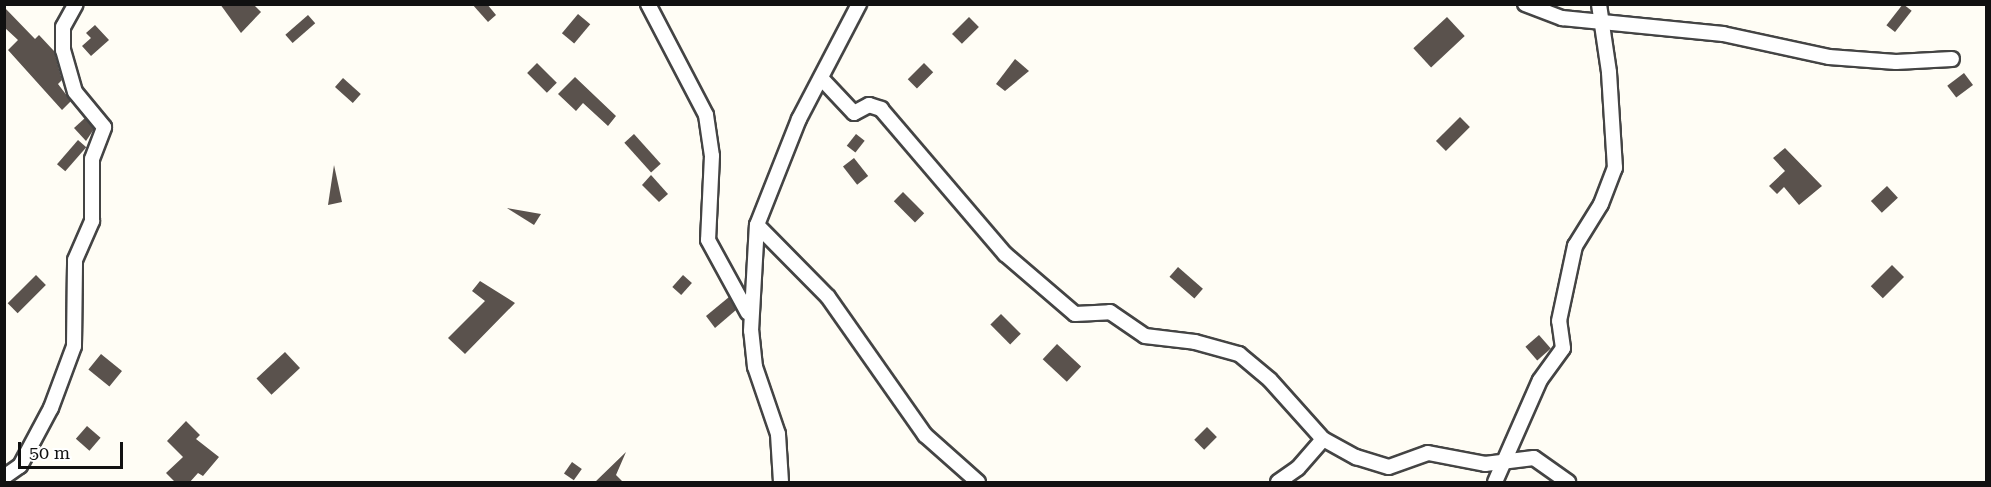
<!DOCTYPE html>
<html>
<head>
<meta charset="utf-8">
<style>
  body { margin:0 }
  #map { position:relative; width:1991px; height:487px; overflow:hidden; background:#fffdf5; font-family:"Roboto Serif",serif }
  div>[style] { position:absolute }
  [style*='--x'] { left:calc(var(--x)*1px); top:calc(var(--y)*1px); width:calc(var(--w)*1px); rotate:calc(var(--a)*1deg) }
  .building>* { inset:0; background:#5a524d; transform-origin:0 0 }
  .roads { filter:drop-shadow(2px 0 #444) drop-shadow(-2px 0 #444) drop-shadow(0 2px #444) drop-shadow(0 -2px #444) }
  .minor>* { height:14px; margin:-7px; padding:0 7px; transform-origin:7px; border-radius:7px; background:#fff }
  span { translate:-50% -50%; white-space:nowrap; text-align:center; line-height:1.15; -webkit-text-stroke:6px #fff; paint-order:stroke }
  .frame { position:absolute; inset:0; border:6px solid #111; pointer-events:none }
  .scale { position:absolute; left:18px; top:442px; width:105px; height:27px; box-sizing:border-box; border:3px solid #111; border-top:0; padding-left:8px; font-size:18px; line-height:21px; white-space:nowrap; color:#111; -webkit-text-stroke:4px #fff; paint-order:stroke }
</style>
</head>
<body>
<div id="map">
  <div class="building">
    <i style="clip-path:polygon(220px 4px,253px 4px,261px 12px,241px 33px)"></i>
    <i style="clip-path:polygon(472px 4px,487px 4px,496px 15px,488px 22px)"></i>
    <i style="left:1903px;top:4px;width:11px;height:27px;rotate:38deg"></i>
    <i style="clip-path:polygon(4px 7px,35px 39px,39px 35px,54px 51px,62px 80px,58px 84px,71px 101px,62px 110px,8px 50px,18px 40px,4px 27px)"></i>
    <i style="left:578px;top:14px;width:16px;height:25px;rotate:40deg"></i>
    <i style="left:308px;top:15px;width:11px;height:30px;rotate:49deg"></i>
    <i style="left:969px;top:17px;width:14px;height:24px;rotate:45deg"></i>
    <i style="left:1447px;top:17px;width:26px;height:46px;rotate:47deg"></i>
    <i style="clip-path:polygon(95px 25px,109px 40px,91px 56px,82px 46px,91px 38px,86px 33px)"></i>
    <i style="clip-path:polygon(1015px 59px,1029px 71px,1005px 91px,996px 84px)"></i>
    <i style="left:537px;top:63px;width:28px;height:14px;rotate:45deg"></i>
    <i style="left:924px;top:63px;width:13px;height:23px;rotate:45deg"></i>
    <i style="left:1964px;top:73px;width:15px;height:21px;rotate:53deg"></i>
    <i style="clip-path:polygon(575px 77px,616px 116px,608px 126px,583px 103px,576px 111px,558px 94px)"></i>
    <i style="left:343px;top:78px;width:24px;height:12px;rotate:42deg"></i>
    <i style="left:1460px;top:117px;width:14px;height:34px;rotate:45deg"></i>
    <i style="clip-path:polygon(85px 118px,94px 129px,86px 141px,74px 128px)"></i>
    <i style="left:634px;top:134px;width:40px;height:13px;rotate:48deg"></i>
    <i style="left:856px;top:134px;width:11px;height:15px;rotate:38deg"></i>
    <i style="left:78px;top:140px;width:11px;height:32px;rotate:41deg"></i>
    <i style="clip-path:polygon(1785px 148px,1822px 186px,1799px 205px,1784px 187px,1777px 194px,1769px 186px,1785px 171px,1773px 158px)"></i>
    <i style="left:854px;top:158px;width:23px;height:14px;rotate:52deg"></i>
    <i style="clip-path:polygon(334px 165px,342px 202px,328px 205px)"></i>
    <i style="clip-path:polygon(651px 175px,668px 194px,659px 202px,642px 185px)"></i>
    <i style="left:1887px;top:186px;width:16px;height:22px;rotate:47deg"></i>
    <i style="left:903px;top:192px;width:30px;height:13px;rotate:45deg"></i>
    <i style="clip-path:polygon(507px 208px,541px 214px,534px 225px)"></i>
    <i style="left:1892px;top:265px;width:17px;height:30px;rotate:45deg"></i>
    <i style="left:1178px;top:267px;width:33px;height:13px;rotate:41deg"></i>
    <i style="left:36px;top:275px;width:14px;height:40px;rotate:45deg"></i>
    <i style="left:683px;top:275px;width:12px;height:16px;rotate:42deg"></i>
    <i style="clip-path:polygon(480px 281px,515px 303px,465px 354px,448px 338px,485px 301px,472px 291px)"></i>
    <i style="clip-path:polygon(729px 297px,736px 310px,715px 328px,706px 316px)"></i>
    <i style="left:1001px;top:314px;width:28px;height:15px;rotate:45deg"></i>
    <i style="left:1539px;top:335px;width:18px;height:18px;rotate:49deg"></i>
    <i style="left:1057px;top:344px;width:33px;height:21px;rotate:43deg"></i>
    <i style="left:285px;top:352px;width:22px;height:39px;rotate:47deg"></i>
    <i style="left:101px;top:354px;width:27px;height:20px;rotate:39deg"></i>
    <i style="clip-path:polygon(186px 421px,200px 435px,196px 439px,219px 457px,203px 476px,198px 473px,189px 483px,176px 483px,166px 473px,183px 457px,167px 441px)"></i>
    <i style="left:87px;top:426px;width:18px;height:17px;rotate:41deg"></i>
    <i style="left:1207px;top:427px;width:14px;height:18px;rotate:45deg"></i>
    <i style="clip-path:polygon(626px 452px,616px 475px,624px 483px,594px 483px)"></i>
    <i style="left:572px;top:462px;width:12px;height:14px;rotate:35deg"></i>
  </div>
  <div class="roads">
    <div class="minor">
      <i style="--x:648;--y:4;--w:125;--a:62.4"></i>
      <i style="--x:706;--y:115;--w:41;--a:81.7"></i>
      <i style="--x:712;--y:156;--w:84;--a:92.7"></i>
      <i style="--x:708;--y:240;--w:83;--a:61.3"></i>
      <i style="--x:1525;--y:4;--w:40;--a:21"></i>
      <i style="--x:1562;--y:18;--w:162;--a:5.7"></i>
      <i style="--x:1723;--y:34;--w:108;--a:12.2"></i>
      <i style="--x:1829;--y:57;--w:67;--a:4.3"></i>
      <i style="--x:1896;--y:62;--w:56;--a:-3.1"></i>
      <i style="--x:821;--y:78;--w:48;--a:46.7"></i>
      <i style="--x:854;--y:113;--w:17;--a:-28"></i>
      <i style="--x:869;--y:105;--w:13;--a:18"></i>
      <i style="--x:881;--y:109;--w:191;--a:49.5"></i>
      <i style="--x:1005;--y:254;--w:92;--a:40.6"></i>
      <i style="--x:1075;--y:314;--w:35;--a:-3"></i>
      <i style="--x:1110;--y:312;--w:42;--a:34.4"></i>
      <i style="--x:1145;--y:336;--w:50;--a:6.8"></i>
      <i style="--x:1195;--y:342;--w:46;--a:15.3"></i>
      <i style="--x:1239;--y:354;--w:40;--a:40"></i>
      <i style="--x:1270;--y:380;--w:79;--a:48.1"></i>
      <i style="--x:1323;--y:439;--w:38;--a:29"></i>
      <i style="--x:1356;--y:457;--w:34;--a:17"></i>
      <i style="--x:1389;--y:467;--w:41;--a:-19.7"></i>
      <i style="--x:1428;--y:453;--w:58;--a:10.9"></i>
      <i style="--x:1485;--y:464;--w:49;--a:-7"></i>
      <i style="--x:1534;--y:458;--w:42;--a:35.2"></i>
      <i style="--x:757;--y:225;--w:101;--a:45.4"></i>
      <i style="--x:828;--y:297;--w:169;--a:54.9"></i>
      <i style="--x:925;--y:435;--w:71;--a:41.6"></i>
      <i style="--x:4;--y:477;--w:19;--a:-35"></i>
      <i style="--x:20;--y:466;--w:66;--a:-61.9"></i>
      <i style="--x:51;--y:408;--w:66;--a:-69.6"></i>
      <i style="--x:74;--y:346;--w:86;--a:-89.3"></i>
      <i style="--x:75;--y:260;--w:43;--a:-66.4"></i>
      <i style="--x:92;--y:221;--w:62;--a:-90"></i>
      <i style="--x:92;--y:159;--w:34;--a:-69"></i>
      <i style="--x:104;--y:127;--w:45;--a:-129.6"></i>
      <i style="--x:75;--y:92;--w:44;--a:-105.9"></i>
      <i style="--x:63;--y:50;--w:23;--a:-90"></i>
      <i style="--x:63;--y:27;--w:26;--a:-61"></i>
      <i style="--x:781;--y:482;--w:48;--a:-93.6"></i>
      <i style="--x:778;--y:434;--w:71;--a:-108.9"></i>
      <i style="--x:755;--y:367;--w:36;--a:-96"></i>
      <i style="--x:751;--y:331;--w:106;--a:-86.8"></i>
      <i style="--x:757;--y:225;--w:114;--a:-68.4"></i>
      <i style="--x:799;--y:119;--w:130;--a:-62.4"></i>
      <i style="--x:1278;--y:482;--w:24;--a:-35"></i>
      <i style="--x:1298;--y:468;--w:38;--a:-49"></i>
      <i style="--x:1495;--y:482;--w:111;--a:-66.2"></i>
      <i style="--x:1540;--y:380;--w:39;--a:-54"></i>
      <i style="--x:1563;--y:348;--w:27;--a:-98"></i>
      <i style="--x:1559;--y:321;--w:77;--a:-78"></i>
      <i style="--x:1575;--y:246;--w:49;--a:-58.2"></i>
      <i style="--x:1601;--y:204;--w:39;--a:-69"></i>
      <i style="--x:1615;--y:168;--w:96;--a:-93.6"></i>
      <i style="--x:1609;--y:72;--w:69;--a:-98.4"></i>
    </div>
  </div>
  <div class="frame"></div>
  <div class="scale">50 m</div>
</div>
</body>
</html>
